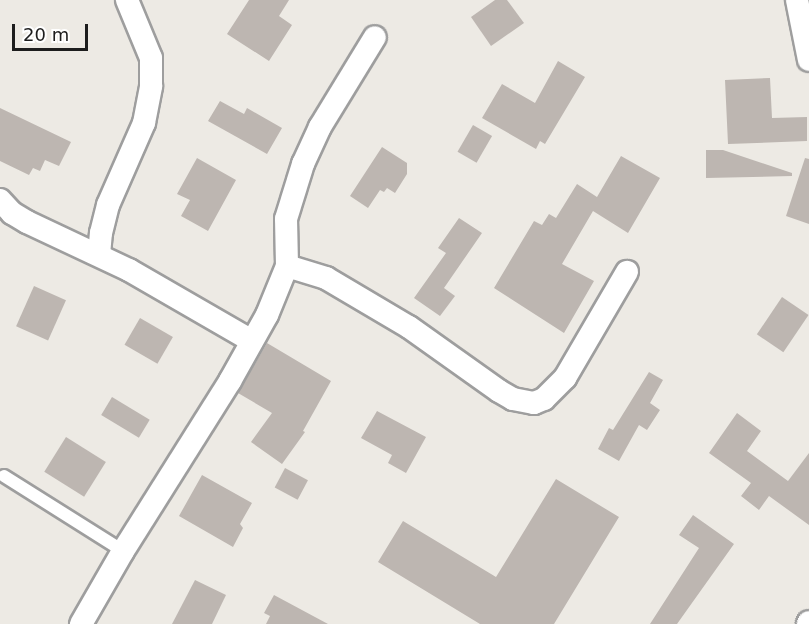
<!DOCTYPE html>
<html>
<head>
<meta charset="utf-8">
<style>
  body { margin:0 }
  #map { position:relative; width:809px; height:624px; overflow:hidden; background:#edeae4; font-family:"DejaVu Sans",sans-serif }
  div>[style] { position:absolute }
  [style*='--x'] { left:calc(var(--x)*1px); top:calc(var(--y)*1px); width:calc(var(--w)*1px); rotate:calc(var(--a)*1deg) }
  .building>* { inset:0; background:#bdb6b1; transform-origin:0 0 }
  .roads { filter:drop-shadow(2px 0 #9e9e9e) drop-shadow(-2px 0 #9e9e9e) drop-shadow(0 2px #9e9e9e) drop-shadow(0 -2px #9e9e9e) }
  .service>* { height:12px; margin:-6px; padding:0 6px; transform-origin:6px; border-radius:6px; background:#fff }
  .minor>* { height:22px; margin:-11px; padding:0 11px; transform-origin:11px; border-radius:11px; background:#fff }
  span { translate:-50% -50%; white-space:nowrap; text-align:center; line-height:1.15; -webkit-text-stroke:6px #fff; paint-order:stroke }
  .scale { position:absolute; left:12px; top:24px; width:76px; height:27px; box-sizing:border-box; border:3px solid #1d1d1d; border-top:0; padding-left:8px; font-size:18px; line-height:21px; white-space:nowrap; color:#1d1d1d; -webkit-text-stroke:4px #fff; paint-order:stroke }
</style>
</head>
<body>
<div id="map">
  <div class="building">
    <i style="clip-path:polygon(249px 0,289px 0,279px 16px,292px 25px,269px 61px,227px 34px)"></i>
    <i style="clip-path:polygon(495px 0,507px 0,524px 23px,491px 46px,471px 17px)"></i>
    <i style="clip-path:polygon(558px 61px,585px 77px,545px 144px,540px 141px,536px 149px,482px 118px,502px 84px,535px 103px)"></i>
    <i style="clip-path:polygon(770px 78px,772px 118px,807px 117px,807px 141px,728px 144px,725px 80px)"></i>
    <i style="clip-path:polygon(220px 101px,244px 114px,247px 108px,282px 128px,267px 154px,208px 121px)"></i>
    <i style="clip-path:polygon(0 108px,71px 142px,59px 166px,45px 160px,40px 171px,33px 168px,29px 175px,0 161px)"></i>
    <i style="left:473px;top:125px;width:22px;height:31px;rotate:30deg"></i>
    <i style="clip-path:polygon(382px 147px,407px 163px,407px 174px,395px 193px,387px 188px,384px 192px,380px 190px,368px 208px,350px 196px)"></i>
    <i style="clip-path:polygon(706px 150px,723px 150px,792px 173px,792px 176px,706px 178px)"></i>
    <i style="clip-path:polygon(621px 156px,660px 178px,628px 233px,593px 211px,562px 264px,594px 281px,564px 333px,494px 288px,534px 221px,542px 225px,549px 214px,556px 218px,577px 184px,597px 197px)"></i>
    <i style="clip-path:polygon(197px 158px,236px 180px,208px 231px,181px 216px,190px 200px,177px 194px)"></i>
    <i style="clip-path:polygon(805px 158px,809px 159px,809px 224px,786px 216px)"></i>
    <i style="clip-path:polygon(459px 218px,482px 233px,444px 288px,455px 296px,440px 316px,414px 298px,446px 253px,438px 248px)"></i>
    <i style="left:34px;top:286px;width:35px;height:44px;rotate:24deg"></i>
    <i style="left:782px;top:297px;width:32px;height:45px;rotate:34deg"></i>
    <i style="left:140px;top:318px;width:38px;height:31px;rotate:30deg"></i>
    <i style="clip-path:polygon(267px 343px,331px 381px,303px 431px,305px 432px,282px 464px,251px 442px,272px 413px,238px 393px)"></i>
    <i style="clip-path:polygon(649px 372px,663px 380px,650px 403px,660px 410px,647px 430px,639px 425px,619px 461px,598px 449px,609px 428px,613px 430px)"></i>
    <i style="left:112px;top:397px;width:44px;height:21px;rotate:31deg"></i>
    <i style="clip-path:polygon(377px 411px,426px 437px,406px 473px,388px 463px,392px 455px,361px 438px)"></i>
    <i style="clip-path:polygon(737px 413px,761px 431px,747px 451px,788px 481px,809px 453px,809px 525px,769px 496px,759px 510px,741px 496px,751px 483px,709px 453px)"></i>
    <i style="left:66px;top:437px;width:47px;height:41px;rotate:32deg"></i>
    <i style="left:285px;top:468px;width:26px;height:22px;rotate:28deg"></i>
    <i style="clip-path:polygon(202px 475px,252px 503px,240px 524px,243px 528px,233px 547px,179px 516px)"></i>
    <i style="clip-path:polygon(556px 479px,619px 517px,554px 624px,480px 624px,378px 562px,403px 521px,496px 577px)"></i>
    <i style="clip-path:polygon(693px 515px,734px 544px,677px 624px,650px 624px,699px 548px,679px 535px)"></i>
    <i style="clip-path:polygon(195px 580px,226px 595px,212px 624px,172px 624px)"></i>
    <i style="clip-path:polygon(274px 595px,328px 624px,266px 624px,270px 616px,264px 613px)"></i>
  </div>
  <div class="roads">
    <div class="service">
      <i style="--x:4;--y:476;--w:141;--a:32.2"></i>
    </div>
    <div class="minor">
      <i style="--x:797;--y:0;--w:61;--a:78.7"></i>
      <i style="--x:0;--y:200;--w:18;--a:47"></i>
      <i style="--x:12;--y:213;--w:17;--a:31"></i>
      <i style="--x:27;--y:222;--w:113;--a:25.2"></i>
      <i style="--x:129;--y:270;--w:142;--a:30"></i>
      <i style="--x:99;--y:255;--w:22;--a:-85"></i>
      <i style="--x:101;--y:233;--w:29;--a:-76"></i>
      <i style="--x:108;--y:205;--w:90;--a:-66.3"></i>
      <i style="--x:144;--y:123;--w:38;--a:-79"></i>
      <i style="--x:151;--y:86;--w:28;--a:-90"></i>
      <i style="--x:151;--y:58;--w:63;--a:-112.5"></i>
      <i style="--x:287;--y:266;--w:41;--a:17.1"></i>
      <i style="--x:326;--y:278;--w:96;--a:30.6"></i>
      <i style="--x:409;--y:327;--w:110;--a:35.4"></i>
      <i style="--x:499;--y:391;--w:16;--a:30"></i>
      <i style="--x:513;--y:399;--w:21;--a:11"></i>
      <i style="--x:534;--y:403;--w:11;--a:-22"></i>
      <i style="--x:544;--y:399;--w:30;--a:-45"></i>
      <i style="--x:565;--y:378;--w:123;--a:-59.7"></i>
      <i style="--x:81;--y:624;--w:84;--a:-60.1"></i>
      <i style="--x:123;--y:551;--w:201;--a:-57.8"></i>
      <i style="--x:230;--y:381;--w:76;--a:-60.7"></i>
      <i style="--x:267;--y:315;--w:53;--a:-67.8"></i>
      <i style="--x:287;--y:266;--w:47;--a:-91.2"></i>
      <i style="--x:286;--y:219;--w:58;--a:-72.8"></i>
      <i style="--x:303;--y:164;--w:41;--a:-65.3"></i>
      <i style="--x:320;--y:127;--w:105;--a:-58.6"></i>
      <i style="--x:808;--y:624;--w:2;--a:-63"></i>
    </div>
  </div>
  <div class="scale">20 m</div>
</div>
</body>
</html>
